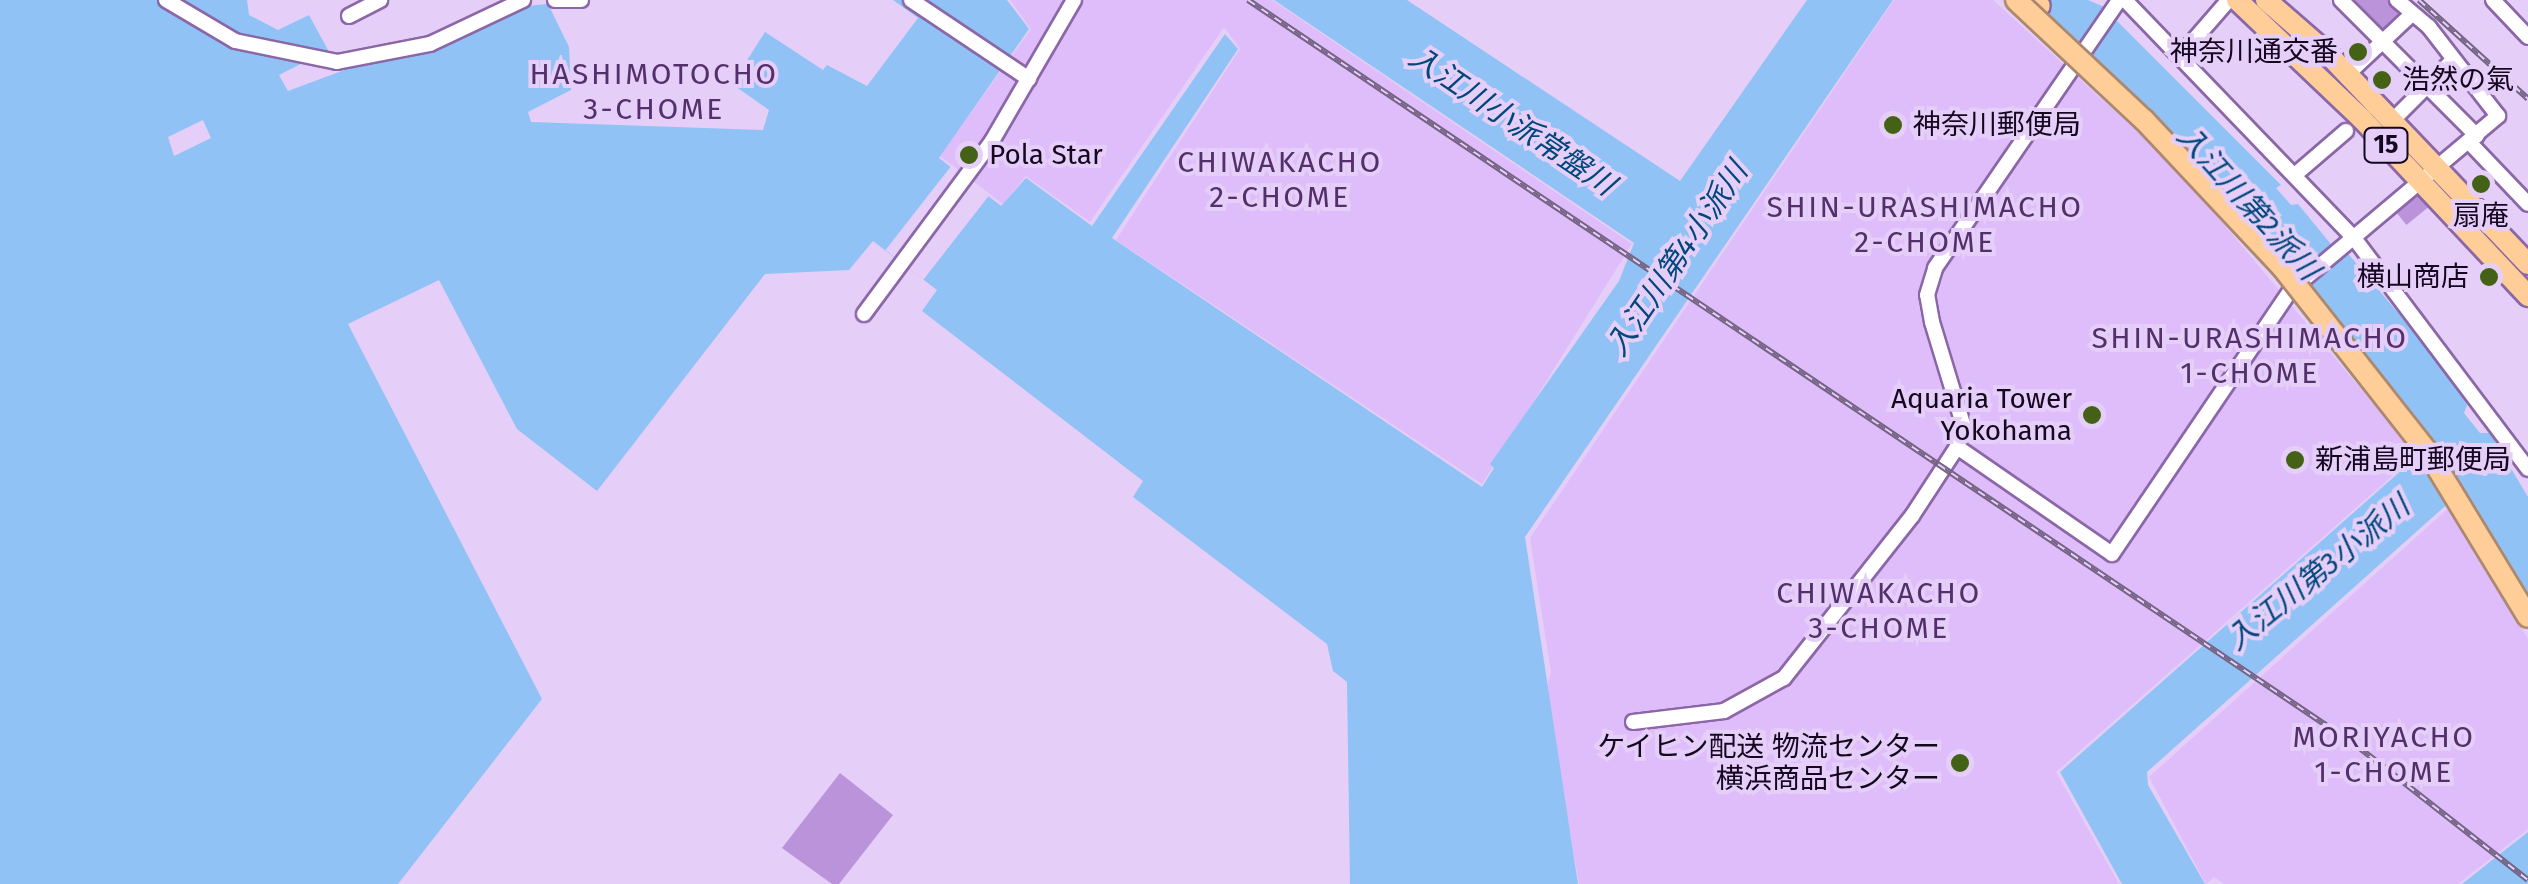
<!DOCTYPE html>
<html>
<head>
<meta charset="utf-8">
<style>
  body { margin:0 }
  #map { position:relative; width:2528px; height:884px; overflow:hidden; background:#e5cff9; font-family:"Fira Sans","Noto Sans JP",sans-serif }
  div>[style] { position:absolute }
  [style*='--x'] { left:calc(var(--x)*1px); top:calc(var(--y)*1px); width:calc(var(--w)*1px); rotate:calc(var(--a)*1deg) }
  .built>* { inset:0; background:#debdfa }
  .green>* { inset:0; background:#bb93db; transform-origin:0 0 }
  .water>* { inset:0; background:#90c2f5 }
  .pier>* { inset:0; background:#e5cff9; transform-origin:0 0 }
  .roads { filter:drop-shadow(2px 0 #8b67a7) drop-shadow(-2px 0 #8b67a7) drop-shadow(0 2px #8b67a7) drop-shadow(0 -2px #8b67a7) }
  .minor>* { height:14px; margin:-7px; padding:0 7px; transform-origin:7px; border-radius:7px; background:#fff }
  .highway>* { height:20px; margin:-10px; padding:0 10px; transform-origin:10px; border-radius:10px; background:#fecd98 }
  .rail>* { height:6px; margin-top:-3px; transform-origin:0; background:repeating-linear-gradient(90deg,#e5cff9 0 8px,#756384 0 16px); box-sizing:border-box; border-block:2px solid #756384 }
  .bridges { filter:drop-shadow(2px 0 #ac886e) drop-shadow(-2px 0 #ac886e) drop-shadow(0 2px #ac886e) drop-shadow(0 -2px #ac886e) }
  .highway-bridge>* { height:20px; margin:-10px; padding:0 10px; transform-origin:10px; border-radius:10px; background:#fecd98 }
  .dots>* { width:28px; height:28px; translate:-50% -50%; box-sizing:border-box; border:5px solid #e5cff9; border-radius:50% }
  span { translate:-50% -50%; white-space:nowrap; text-align:center; line-height:1.15; -webkit-text-stroke:8px #e5cff9; paint-order:stroke }
  .shield-label span { padding:2px 8px; background:#e5cff9; border:2px solid; border-radius:8px; -webkit-text-stroke-width:0 }
  .shield-label { font-size:25px; color:#15071f; font-weight:700 }
  .poi-label { font-size:28px; color:#15071f }
  .right { translate:-100% -50%; text-align:right }
  .left { translate:0 -50%; text-align:left }
  .neighbourhood-label { font-size:30px; color:#53306b; letter-spacing:2.5px }
  .water-label { font-size:30px; color:#00477c; font-style:italic }
</style>
</head>
<body>
<div id="map">
  <div class="built">
    <i style="clip-path:polygon(1010px 0,1272px 0,1632px 244px,1482px 484px,1116px 240px,1240px 49px,1224px 27px,1090px 222px,1026px 176px,1003px 204px,940px 156px,1031px 29px)"></i>
    <i style="clip-path:polygon(1894px 0,1993px 0,2177px 168px,2416px 455px,2056px 772px,2119px 884px,1579px 884px,1546px 689px,1551px 672px,1530px 538px)"></i>
    <i style="clip-path:polygon(2451px 506px,2528px 639px,2528px 829px,2458px 884px,2224px 884px,2214px 877px,2206px 884px,2149px 777px)"></i>
  </div>
  <div class="green">
    <i style="clip-path:polygon(2345px 0,2391px 0,2405px 12px,2383px 38px)"></i>
    <i style="left:2415px;top:191px;width:21px;height:28px;rotate:51deg"></i>
    <i style="clip-path:polygon(840px 773px,893px 815px,839px 884px,832px 884px,782px 848px)"></i>
  </div>
  <div class="water">
    <i style="clip-path:polygon(evenodd,0 0,247px 0,249px 15px,278px 30px,309px 15px,328px 50px,279px 75px,288px 91px,514px 7px,548px 4px,569px 47px,571px 90px,528px 112px,531px 122px,763px 130px,769px 110px,732px 84px,765px 32px,823px 70px,827px 65px,867px 86px,918px 18px,893px 0,1007px 0,1029px 29px,939px 158px,1001px 206px,1026px 178px,1092px 226px,1225px 34px,1238px 49px,1112px 238px,1482px 487px,1494px 468px,1490px 464px,1619px 281px,1634px 243px,1274px 0,1407px 0,1680px 181px,1807px 0,1893px 0,1525px 537px,1578px 884px,1350px 884px,1347px 682px,1333px 671px,1327px 644px,1133px 497px,1143px 481px,922px 311px,937px 290px,873px 241px,849px 270px,765px 274px,597px 491px,517px 429px,439px 280px,348px 324px,542px 699px,398px 884px,0 884px,0 0,203px 120px,211px 138px,174px 156px,168px 137px,203px 120px)"></i>
    <i style="clip-path:polygon(2003px 0,2088px 0,2102px 6px,2281px 185px,2276px 188px,2291px 205px,2298px 204px,2339px 254px,2345px 250px,2447px 371px,2467px 405px,2464px 413px,2480px 433px,2490px 433px,2528px 497px,2528px 627px,2453px 499px,2147px 772px,2148px 785px,2205px 884px,2122px 884px,2060px 772px,2421px 453px,2260px 248px,2082px 66px)"></i>
    <i style="clip-path:polygon(2528px 832px,2528px 884px,2462px 884px,2491px 861px)"></i>
  </div>
  <div class="pier">
    <i style="left:952px;top:165px;width:48px;height:108px;rotate:38deg"></i>
  </div>
  <div class="roads">
    <div class="minor">
      <i style="--x:166;--y:0;--w:80;--a:30.7"></i>
      <i style="--x:235;--y:41;--w:104;--a:11.6"></i>
      <i style="--x:337;--y:62;--w:95;--a:-11"></i>
      <i style="--x:430;--y:44;--w:103;--a:-25.3"></i>
      <i style="--x:555;--y:0;--w:26;--a:0"></i>
      <i style="--x:911;--y:0;--w:142;--a:33.8"></i>
      <i style="--x:2125;--y:0;--w:330;--a:46.1"></i>
      <i style="--x:2354;--y:238;--w:289;--a:53"></i>
      <i style="--x:2341;--y:0;--w:192;--a:45"></i>
      <i style="--x:2493;--y:0;--w:51;--a:46.6"></i>
      <i style="--x:349;--y:16;--w:35;--a:-27"></i>
      <i style="--x:2180;--y:56;--w:72;--a:-49"></i>
      <i style="--x:2348;--y:74;--w:88;--a:-43.2"></i>
      <i style="--x:2393;--y:120;--w:83;--a:-45"></i>
      <i style="--x:2470;--y:143;--w:84;--a:46.4"></i>
      <i style="--x:2296;--y:174;--w:66;--a:-40.7"></i>
      <i style="--x:864;--y:314;--w:215;--a:-53.5"></i>
      <i style="--x:992;--y:141;--w:163;--a:-59.8"></i>
      <i style="--x:1957;--y:447;--w:188;--a:34.6"></i>
      <i style="--x:2112;--y:554;--w:318;--a:-55.9"></i>
      <i style="--x:2290;--y:291;--w:272;--a:-40.1"></i>
      <i style="--x:2498;--y:116;--w:113;--a:-127.8"></i>
      <i style="--x:2429;--y:27;--w:42;--a:-139.8"></i>
      <i style="--x:1633;--y:722;--w:92;--a:-6.9"></i>
      <i style="--x:1724;--y:711;--w:68;--a:-28.8"></i>
      <i style="--x:1784;--y:678;--w:206;--a:-51.7"></i>
      <i style="--x:1912;--y:516;--w:82;--a:-56.9"></i>
      <i style="--x:1957;--y:447;--w:24;--a:-75"></i>
      <i style="--x:1963;--y:424;--w:107;--a:-106.9"></i>
      <i style="--x:1932;--y:322;--w:27;--a:-100"></i>
      <i style="--x:1927;--y:295;--w:28;--a:-73"></i>
      <i style="--x:1935;--y:268;--w:325;--a:-55.5"></i>
    </div>
    <div class="highway">
      <i style="--x:2034;--y:0;--w:8;--a:45"></i>
      <i style="--x:2237;--y:0;--w:173;--a:43.6"></i>
      <i style="--x:2362;--y:119;--w:243;--a:46.8"></i>
      <i style="--x:2266;--y:0;--w:82;--a:41.1"></i>
      <i style="--x:2328;--y:54;--w:290;--a:46.4"></i>
    </div>
  </div>
  <div class="rail">
    <i style="--x:1248;--y:0;--w:1337;--a:33.93"></i>
    <i style="--x:2357;--y:746;--w:217;--a:38.1"></i>
    <i style="--x:2419;--y:0;--w:147;--a:42.2"></i>
  </div>
  <div class="bridges">
    <div class="highway-bridge">
      <i style="--x:2016;--y:0;--w:175;--a:43.2"></i>
      <i style="--x:2144;--y:120;--w:202;--a:46.8"></i>
      <i style="--x:2282;--y:267;--w:234;--a:51.8"></i>
      <i style="--x:2427;--y:451;--w:194;--a:58.7"></i>
    </div>
  </div>
  <div class="dots">
    <i style="left:2358px;top:52px;background:#446216"></i>
    <i style="left:2382px;top:80px;background:#446216"></i>
    <i style="left:1893px;top:125px;background:#446216"></i>
    <i style="left:969px;top:155px;background:#446216"></i>
    <i style="left:2481px;top:184px;background:#446216"></i>
    <i style="left:2489px;top:277px;background:#446216"></i>
    <i style="left:2092px;top:415px;background:#446216"></i>
    <i style="left:2295px;top:460px;background:#446216"></i>
    <i style="left:1960px;top:763px;background:#446216"></i>
  </div>
  <div class="shield-label">
    <span style="left:2386px;top:145px">15</span>
  </div>
  <div class="poi-label">
    <span class="right" style="left:2338px;top:52px">神奈川通交番</span>
    <span class="left" style="left:2402px;top:80px">浩然の氣</span>
    <span class="left" style="left:1913px;top:125px">神奈川郵便局</span>
    <span class="left" style="left:989px;top:155px">Pola Star</span>
    <span style="left:2481px;top:216px">扇庵</span>
    <span class="right" style="left:2469px;top:277px">横山商店</span>
    <span class="right" style="left:2072px;top:415px">Aquaria Tower<br>Yokohama</span>
    <span class="left" style="left:2315px;top:460px">新浦島町郵便局</span>
    <span class="right" style="left:1940px;top:763px">ケイヒン配送 物流センター<br>横浜商品センター</span>
  </div>
  <div class="neighbourhood-label">
    <span style="left:654px;top:91px">HASHIMOTOCHO<br>3-CHOME</span>
    <span style="left:1280px;top:179px">CHIWAKACHO<br>2-CHOME</span>
    <span style="left:1925px;top:224px">SHIN-URASHIMACHO<br>2-CHOME</span>
    <span style="left:2250px;top:355px">SHIN-URASHIMACHO<br>1-CHOME</span>
    <span style="left:1879px;top:610px">CHIWAKACHO<br>3-CHOME</span>
    <span style="left:2384px;top:754px">MORIYACHO<br>1-CHOME</span>
  </div>
  <div class="water-label">
    <span style="left:1512px;top:121px;rotate:34deg">入江川小派常盤川</span>
    <span style="left:2248px;top:203px;rotate:48deg">入江川第2派川</span>
    <span style="left:1677px;top:259px;rotate:-56deg">入江川第4小派川</span>
    <span style="left:2318px;top:573px;rotate:-39deg">入江川第3小派川</span>
  </div>
</div>
</body>
</html>
